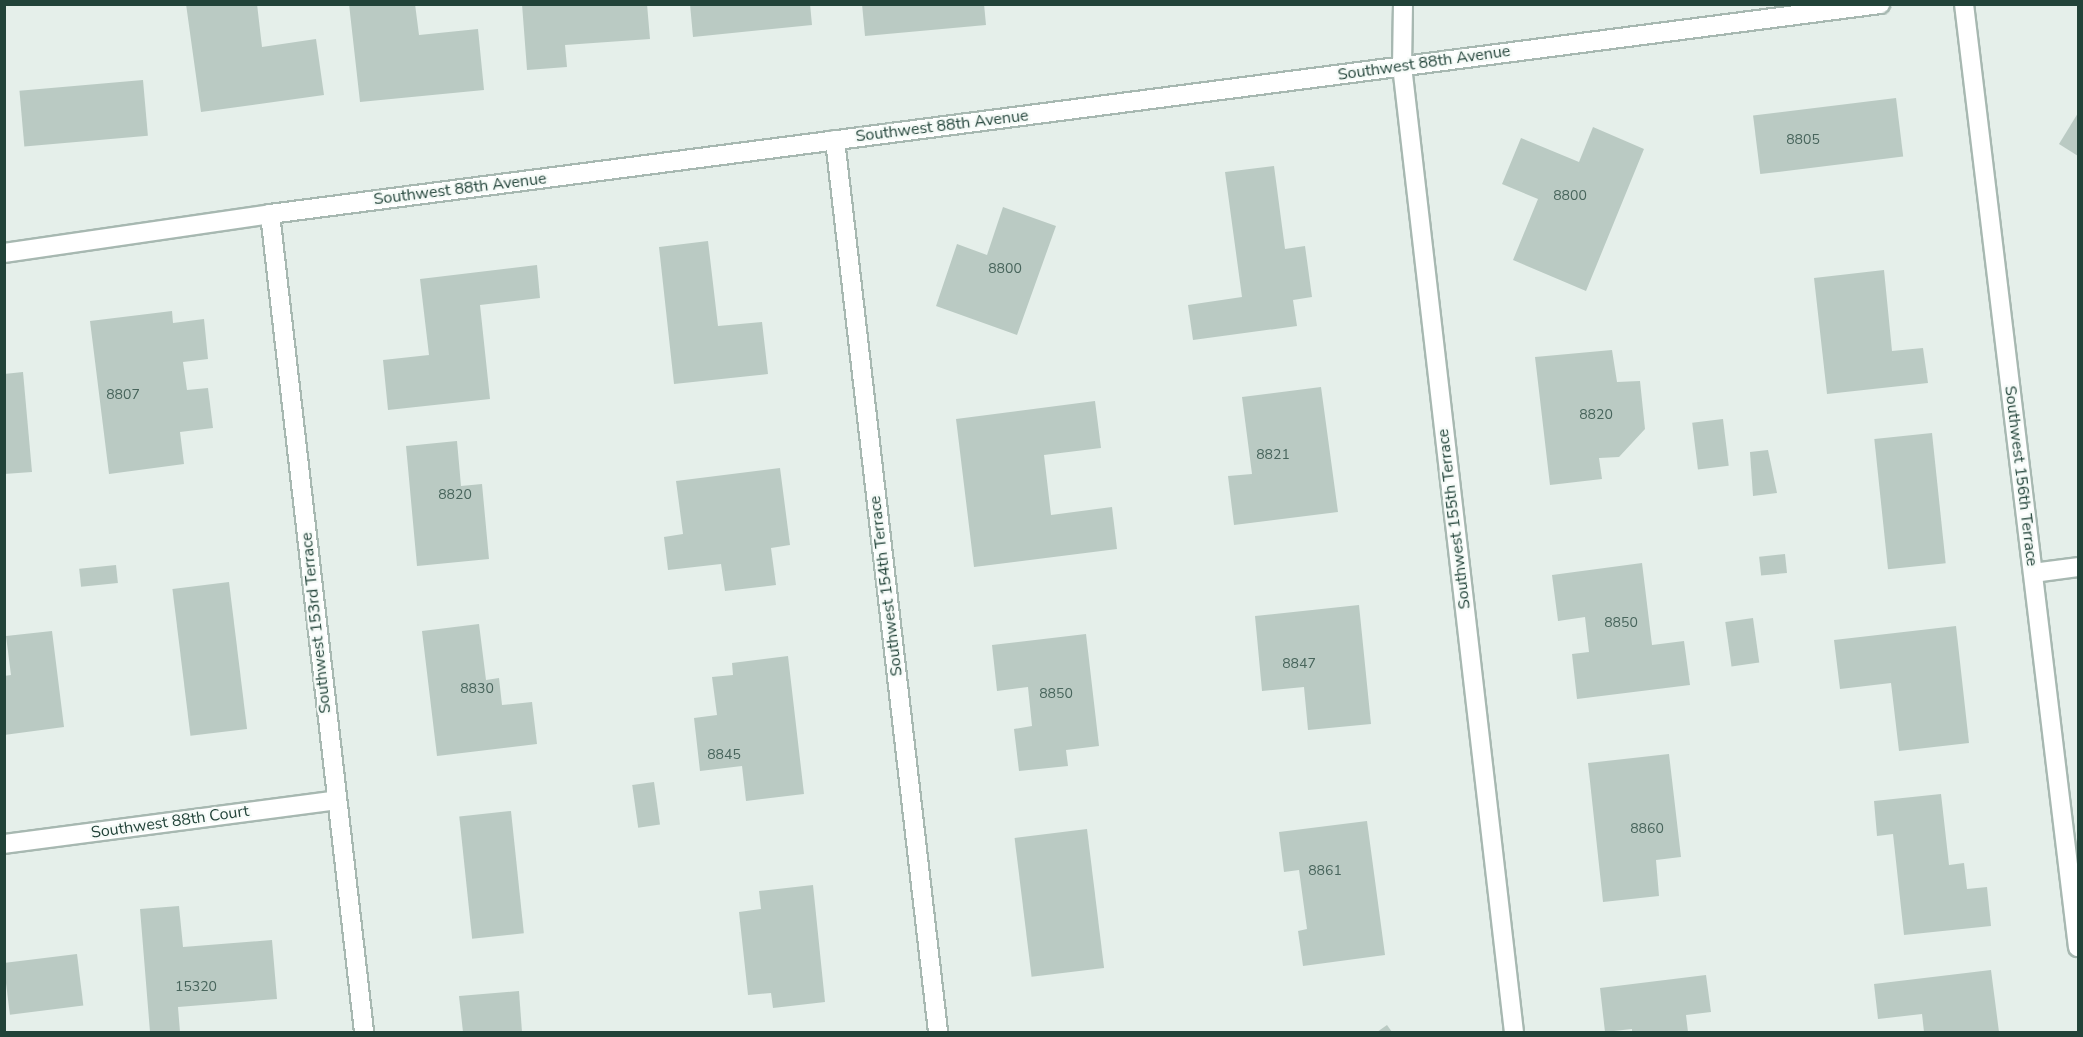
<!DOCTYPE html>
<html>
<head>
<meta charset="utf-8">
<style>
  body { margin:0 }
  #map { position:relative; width:2083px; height:1037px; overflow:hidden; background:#e5efea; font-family:"Nunito Sans",sans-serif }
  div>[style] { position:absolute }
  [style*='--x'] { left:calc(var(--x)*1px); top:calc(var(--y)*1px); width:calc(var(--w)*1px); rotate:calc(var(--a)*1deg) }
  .building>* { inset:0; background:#bacac3; transform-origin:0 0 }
  .roads { filter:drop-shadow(2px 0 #a7b8b1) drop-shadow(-2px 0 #a7b8b1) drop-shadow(0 2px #a7b8b1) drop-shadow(0 -2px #a7b8b1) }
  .minor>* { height:18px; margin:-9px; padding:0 9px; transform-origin:9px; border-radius:9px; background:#fff }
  span { translate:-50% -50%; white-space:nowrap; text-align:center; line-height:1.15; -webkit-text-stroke:4.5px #f6fbf8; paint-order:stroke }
  .number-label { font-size:14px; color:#48655c }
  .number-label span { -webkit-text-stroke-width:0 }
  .street-label { font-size:16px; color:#224339 }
  .frame { position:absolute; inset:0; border:6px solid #224339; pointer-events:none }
</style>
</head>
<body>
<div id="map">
  <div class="building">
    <i style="clip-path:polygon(186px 4px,257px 4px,262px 47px,316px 39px,324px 95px,201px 112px)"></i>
    <i style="clip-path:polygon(349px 4px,415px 4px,419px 35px,478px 29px,484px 90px,360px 102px)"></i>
    <i style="clip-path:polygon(522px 4px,647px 4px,650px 39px,565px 45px,567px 67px,527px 70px)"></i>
    <i style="clip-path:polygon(690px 4px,810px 4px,812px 25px,693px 37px)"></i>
    <i style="clip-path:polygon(862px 4px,984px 4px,986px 25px,865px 36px)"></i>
    <i style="left:143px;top:80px;width:56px;height:124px;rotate:85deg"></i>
    <i style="left:1896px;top:98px;width:59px;height:144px;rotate:83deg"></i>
    <i style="clip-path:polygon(2078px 113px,2078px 156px,2059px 144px)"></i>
    <i style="clip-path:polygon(1593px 127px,1644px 149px,1586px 291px,1513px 260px,1538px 199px,1502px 184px,1521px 138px,1579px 162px)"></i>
    <i style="clip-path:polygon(1274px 166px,1285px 249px,1305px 246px,1312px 297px,1293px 300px,1297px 326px,1193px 340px,1188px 305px,1242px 297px,1225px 172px)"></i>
    <i style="clip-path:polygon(1003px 207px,1056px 226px,1017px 335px,936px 306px,957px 244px,987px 255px)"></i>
    <i style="clip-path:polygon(708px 241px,718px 326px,762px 322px,768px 374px,674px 384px,659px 247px)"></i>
    <i style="clip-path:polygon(537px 265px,540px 298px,480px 305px,490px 399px,388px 410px,383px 360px,429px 355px,420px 279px)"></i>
    <i style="clip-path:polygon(1884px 270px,1892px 351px,1923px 348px,1928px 383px,1827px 394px,1814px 278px)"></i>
    <i style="clip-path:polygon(172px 311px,173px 323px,204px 319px,208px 359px,183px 362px,187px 390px,208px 388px,213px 428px,180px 432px,184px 464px,109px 474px,90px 321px)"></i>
    <i style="clip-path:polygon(1612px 350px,1617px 382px,1640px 381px,1645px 429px,1619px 457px,1599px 458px,1602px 479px,1550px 485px,1535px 357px)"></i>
    <i style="clip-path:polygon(23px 372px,32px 472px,4px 474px,4px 374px)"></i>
    <i style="clip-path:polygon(1321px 387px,1338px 512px,1234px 525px,1228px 476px,1252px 474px,1242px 397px)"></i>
    <i style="clip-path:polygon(1095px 401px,1101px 448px,1044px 455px,1051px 515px,1112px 507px,1117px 549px,974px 567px,956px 419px)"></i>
    <i style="left:1723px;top:419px;width:47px;height:31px;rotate:83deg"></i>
    <i style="left:1932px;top:433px;width:131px;height:58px;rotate:84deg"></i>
    <i style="clip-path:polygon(457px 441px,461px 486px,482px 484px,489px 559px,417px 566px,406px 446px)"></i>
    <i style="clip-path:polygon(1768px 450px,1777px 493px,1753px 496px,1750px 452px)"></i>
    <i style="clip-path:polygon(780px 468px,790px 545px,771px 548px,776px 585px,725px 591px,721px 564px,668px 570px,664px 537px,683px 534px,676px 481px)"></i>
    <i style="left:1785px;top:554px;width:19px;height:26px;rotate:84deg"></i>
    <i style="clip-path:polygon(1642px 563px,1652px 645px,1684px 641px,1690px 685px,1577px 699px,1572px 654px,1589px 652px,1585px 617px,1558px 621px,1552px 575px)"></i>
    <i style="left:116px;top:565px;width:18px;height:37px;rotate:84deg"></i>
    <i style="left:229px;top:582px;width:148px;height:57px;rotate:83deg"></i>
    <i style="clip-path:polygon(1359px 605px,1371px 724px,1308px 730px,1304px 687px,1262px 691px,1255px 616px)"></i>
    <i style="left:1753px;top:618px;width:45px;height:28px;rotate:82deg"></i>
    <i style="clip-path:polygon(479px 624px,486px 680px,499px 678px,502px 705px,532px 702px,537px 744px,437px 756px,422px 631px)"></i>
    <i style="clip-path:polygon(1956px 626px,1969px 743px,1899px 751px,1891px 683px,1840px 689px,1834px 640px)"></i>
    <i style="clip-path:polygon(52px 631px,64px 727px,4px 735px,4px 676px,11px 675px,6px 636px)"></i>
    <i style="clip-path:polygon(1086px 634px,1099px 746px,1066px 750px,1068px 766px,1019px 771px,1014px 729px,1032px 726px,1028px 687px,997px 691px,992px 645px)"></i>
    <i style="clip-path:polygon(788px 656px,804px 794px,746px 801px,742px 766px,700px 771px,694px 718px,717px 715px,712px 677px,733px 675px,732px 663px)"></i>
    <i style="clip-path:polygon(1669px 754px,1681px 857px,1656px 860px,1659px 896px,1603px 902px,1588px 763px)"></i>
    <i style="left:654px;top:782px;width:43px;height:22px;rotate:82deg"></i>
    <i style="clip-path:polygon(1941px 794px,1949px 865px,1964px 863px,1967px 889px,1987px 887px,1991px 926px,1904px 935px,1893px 834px,1877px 836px,1874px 801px)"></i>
    <i style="left:511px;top:811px;width:123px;height:52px;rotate:84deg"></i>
    <i style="clip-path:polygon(1367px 821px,1385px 955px,1303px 966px,1298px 931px,1307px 929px,1299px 870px,1284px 872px,1279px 832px)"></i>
    <i style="left:1087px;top:829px;width:140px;height:73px;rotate:83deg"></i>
    <i style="clip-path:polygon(813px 885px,825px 1002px,773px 1008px,771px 993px,748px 995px,739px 912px,761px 909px,759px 891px)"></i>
    <i style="clip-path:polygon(179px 906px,183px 947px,272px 940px,277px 999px,178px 1007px,180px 1032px,150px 1032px,140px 909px)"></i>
    <i style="left:77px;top:954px;width:52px;height:74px;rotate:83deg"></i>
    <i style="clip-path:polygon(1991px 970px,1999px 1032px,1924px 1032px,1922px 1014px,1878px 1019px,1874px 984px)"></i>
    <i style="clip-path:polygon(1706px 975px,1711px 1012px,1686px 1015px,1688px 1032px,1632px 1032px,1632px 1029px,1605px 1032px,1600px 988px)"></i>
    <i style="clip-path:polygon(519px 991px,522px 1032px,463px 1032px,459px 996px)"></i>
    <i style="clip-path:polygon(1387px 1025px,1392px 1032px,1377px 1032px)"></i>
  </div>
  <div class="roads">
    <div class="minor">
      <i style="--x:1403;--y:4;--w:62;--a:90.9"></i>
      <i style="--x:1402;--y:66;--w:972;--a:83.39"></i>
      <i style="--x:1964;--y:4;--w:950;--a:83.11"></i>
      <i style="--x:835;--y:140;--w:898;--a:83.41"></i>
      <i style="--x:270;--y:214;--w:823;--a:83.44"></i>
      <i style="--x:4;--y:253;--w:269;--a:-8.3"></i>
      <i style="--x:270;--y:214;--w:1624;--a:-7.43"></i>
      <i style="--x:2033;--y:573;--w:45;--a:-7.6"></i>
      <i style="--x:4;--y:844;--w:335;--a:-7.5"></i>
    </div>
  </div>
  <div class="number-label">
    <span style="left:1803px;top:140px">8805</span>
    <span style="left:1570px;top:196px">8800</span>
    <span style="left:1005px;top:269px">8800</span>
    <span style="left:123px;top:395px">8807</span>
    <span style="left:1596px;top:415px">8820</span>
    <span style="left:1273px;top:455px">8821</span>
    <span style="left:455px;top:495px">8820</span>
    <span style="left:1621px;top:623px">8850</span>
    <span style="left:1299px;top:664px">8847</span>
    <span style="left:477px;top:689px">8830</span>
    <span style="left:1056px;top:694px">8850</span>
    <span style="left:724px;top:755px">8845</span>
    <span style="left:1647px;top:829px">8860</span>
    <span style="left:1325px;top:871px">8861</span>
    <span style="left:196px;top:987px">15320</span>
  </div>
  <div class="street-label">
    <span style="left:1424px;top:63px;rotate:-8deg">Southwest 88th Avenue</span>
    <span style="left:942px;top:126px;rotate:-7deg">Southwest 88th Avenue</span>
    <span style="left:460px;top:189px;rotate:-7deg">Southwest 88th Avenue</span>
    <span style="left:2021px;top:476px;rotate:83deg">Southwest 156th Terrace</span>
    <span style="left:1454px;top:519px;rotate:-97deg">Southwest 155th Terrace</span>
    <span style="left:886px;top:586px;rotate:-97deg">Southwest 154th Terrace</span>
    <span style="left:316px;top:623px;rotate:-96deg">Southwest 153rd Terrace</span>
    <span style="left:170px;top:822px;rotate:-8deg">Southwest 88th Court</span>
  </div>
  <div class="frame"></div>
</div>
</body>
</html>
